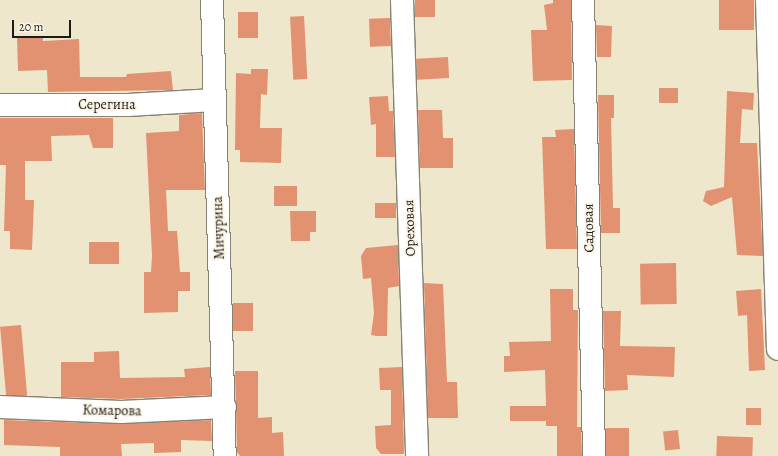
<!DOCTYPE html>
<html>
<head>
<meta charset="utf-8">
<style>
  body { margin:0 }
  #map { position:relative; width:778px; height:456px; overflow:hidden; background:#eee7cb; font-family:Alegreya,serif }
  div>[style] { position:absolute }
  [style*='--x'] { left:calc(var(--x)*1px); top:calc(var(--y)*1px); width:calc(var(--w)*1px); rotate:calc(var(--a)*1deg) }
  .building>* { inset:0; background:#e29271; transform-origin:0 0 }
  .roads { filter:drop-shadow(1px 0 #858274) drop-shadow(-1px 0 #858274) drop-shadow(0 1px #858274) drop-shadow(0 -1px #858274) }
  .minor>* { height:22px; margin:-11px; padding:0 11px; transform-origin:11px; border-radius:11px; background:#fff }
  span { translate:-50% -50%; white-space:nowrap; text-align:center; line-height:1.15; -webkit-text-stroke:3.5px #fcf5e5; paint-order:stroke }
  .street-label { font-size:14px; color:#1c1c1c }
  .scale { position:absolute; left:12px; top:20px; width:59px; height:18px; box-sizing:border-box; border:2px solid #1c1c1c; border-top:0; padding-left:5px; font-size:12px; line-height:14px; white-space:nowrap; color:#1c1c1c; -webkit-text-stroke:3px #fcf5e5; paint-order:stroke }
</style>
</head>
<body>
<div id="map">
  <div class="building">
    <i style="left:415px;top:0;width:20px;height:17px"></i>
    <i style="clip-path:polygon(553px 0,571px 0,572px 80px,533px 81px,531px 30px,547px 30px,544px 5px,553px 3px)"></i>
    <i style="left:719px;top:0;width:35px;height:30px"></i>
    <i style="left:238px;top:12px;width:20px;height:26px"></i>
    <i style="left:304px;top:16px;width:63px;height:14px;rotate:87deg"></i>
    <i style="left:390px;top:18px;width:28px;height:21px;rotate:88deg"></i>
    <i style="clip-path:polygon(596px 25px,612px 26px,611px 57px,597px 57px)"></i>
    <i style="clip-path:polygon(43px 36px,43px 41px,79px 39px,80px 77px,126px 77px,127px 74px,171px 71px,173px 90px,48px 92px,47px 70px,18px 71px,17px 37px)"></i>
    <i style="left:448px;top:57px;width:21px;height:32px;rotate:87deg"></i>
    <i style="clip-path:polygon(251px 69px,268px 69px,267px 95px,261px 94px,260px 128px,282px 128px,281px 163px,240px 162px,240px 150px,235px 150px,236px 73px,251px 74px)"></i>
    <i style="left:659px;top:88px;width:19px;height:15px"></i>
    <i style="clip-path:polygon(727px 91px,754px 93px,753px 110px,742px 109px,740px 143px,757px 143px,763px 256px,737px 255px,732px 197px,711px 206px,703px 201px,706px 191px,724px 187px)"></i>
    <i style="clip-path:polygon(598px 95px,614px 95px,614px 118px,611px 118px,613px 208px,620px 208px,620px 233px,601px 233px)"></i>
    <i style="clip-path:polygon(388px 96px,389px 111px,393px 111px,395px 157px,376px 157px,376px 124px,371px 125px,369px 97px)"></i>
    <i style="clip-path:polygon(418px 110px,442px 110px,443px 138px,453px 138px,453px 168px,420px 168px)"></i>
    <i style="clip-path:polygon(202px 113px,205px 190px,166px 190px,168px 231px,177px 231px,180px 272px,190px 272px,190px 291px,178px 291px,178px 312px,144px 313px,144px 272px,151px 272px,152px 256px,146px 133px,179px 131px,179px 115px)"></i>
    <i style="clip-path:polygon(0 118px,113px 118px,113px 148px,93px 148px,89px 135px,51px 136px,52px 161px,25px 161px,25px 200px,34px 200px,32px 250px,10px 249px,10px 231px,4px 231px,6px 165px,0 165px)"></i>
    <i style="clip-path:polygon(574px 129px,577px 249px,546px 249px,542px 137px,556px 137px,555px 130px)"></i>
    <i style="left:274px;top:186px;width:23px;height:20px"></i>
    <i style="left:375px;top:203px;width:21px;height:15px"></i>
    <i style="clip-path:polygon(290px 211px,316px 211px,316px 232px,310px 232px,310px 241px,291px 241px)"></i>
    <i style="left:89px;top:242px;width:30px;height:22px"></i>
    <i style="clip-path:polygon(398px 245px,399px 286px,388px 288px,387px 336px,377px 336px,371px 335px,374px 313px,371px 278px,363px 279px,361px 256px,366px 248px)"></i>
    <i style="left:676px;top:263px;width:41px;height:36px;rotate:89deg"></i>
    <i style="clip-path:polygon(424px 283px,443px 284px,447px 382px,457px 382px,458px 418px,428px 418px)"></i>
    <i style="clip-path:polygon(550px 289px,573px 289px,573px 310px,578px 310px,577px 427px,581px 427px,582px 456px,557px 456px,557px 426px,546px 426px,546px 421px,510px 421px,510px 406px,546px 406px,545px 370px,504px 372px,504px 356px,510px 356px,509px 342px,551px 341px)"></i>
    <i style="clip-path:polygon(761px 289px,765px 370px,749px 371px,747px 315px,738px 316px,736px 291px)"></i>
    <i style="left:233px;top:303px;width:20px;height:28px"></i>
    <i style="clip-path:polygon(603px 311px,621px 311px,620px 346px,675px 347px,674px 377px,627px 375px,628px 390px,605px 391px)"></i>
    <i style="left:21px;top:325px;width:71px;height:21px;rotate:85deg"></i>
    <i style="clip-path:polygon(119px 351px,120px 378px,185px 377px,184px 369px,210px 367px,211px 395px,121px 399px,61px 397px,61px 362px,94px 362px,94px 352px)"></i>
    <i style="clip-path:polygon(402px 367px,404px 454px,381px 454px,376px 448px,375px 426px,391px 425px,391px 390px,380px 390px,379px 368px)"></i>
    <i style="clip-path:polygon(235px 371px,258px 371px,258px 418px,272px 417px,272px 433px,283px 432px,284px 456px,240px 456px,237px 452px)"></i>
    <i style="left:746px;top:408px;width:15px;height:17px"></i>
    <i style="clip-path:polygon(4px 420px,120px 424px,211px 420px,212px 441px,181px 440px,181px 452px,154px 453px,154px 443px,121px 444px,122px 456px,60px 456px,60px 447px,4px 445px)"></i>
    <i style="left:606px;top:428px;width:23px;height:28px"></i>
    <i style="left:678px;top:430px;width:19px;height:15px;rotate:84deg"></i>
    <i style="left:717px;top:436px;width:36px;height:20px;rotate:2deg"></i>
  </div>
  <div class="roads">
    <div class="minor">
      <i style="--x:212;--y:0;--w:456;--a:88.4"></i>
      <i style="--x:402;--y:0;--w:456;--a:88.1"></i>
      <i style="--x:583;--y:0;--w:456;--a:88.6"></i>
      <i style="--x:767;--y:0;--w:349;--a:88.2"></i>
      <i style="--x:0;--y:105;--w:128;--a:0"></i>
      <i style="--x:128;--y:105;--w:87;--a:-3.3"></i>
      <i style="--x:0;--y:407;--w:121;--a:2.4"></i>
      <i style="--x:121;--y:412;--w:104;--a:-2.8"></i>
    </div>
  </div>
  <div class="street-label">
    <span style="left:107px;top:105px">Серегина</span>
    <span style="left:219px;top:228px;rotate:-92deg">Мичурина</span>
    <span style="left:410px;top:228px;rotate:-92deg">Ореховая</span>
    <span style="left:589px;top:228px;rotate:-91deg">Садовая</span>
    <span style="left:112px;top:411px;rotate:1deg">Комарова</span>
  </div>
  <div class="scale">20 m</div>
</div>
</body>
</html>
